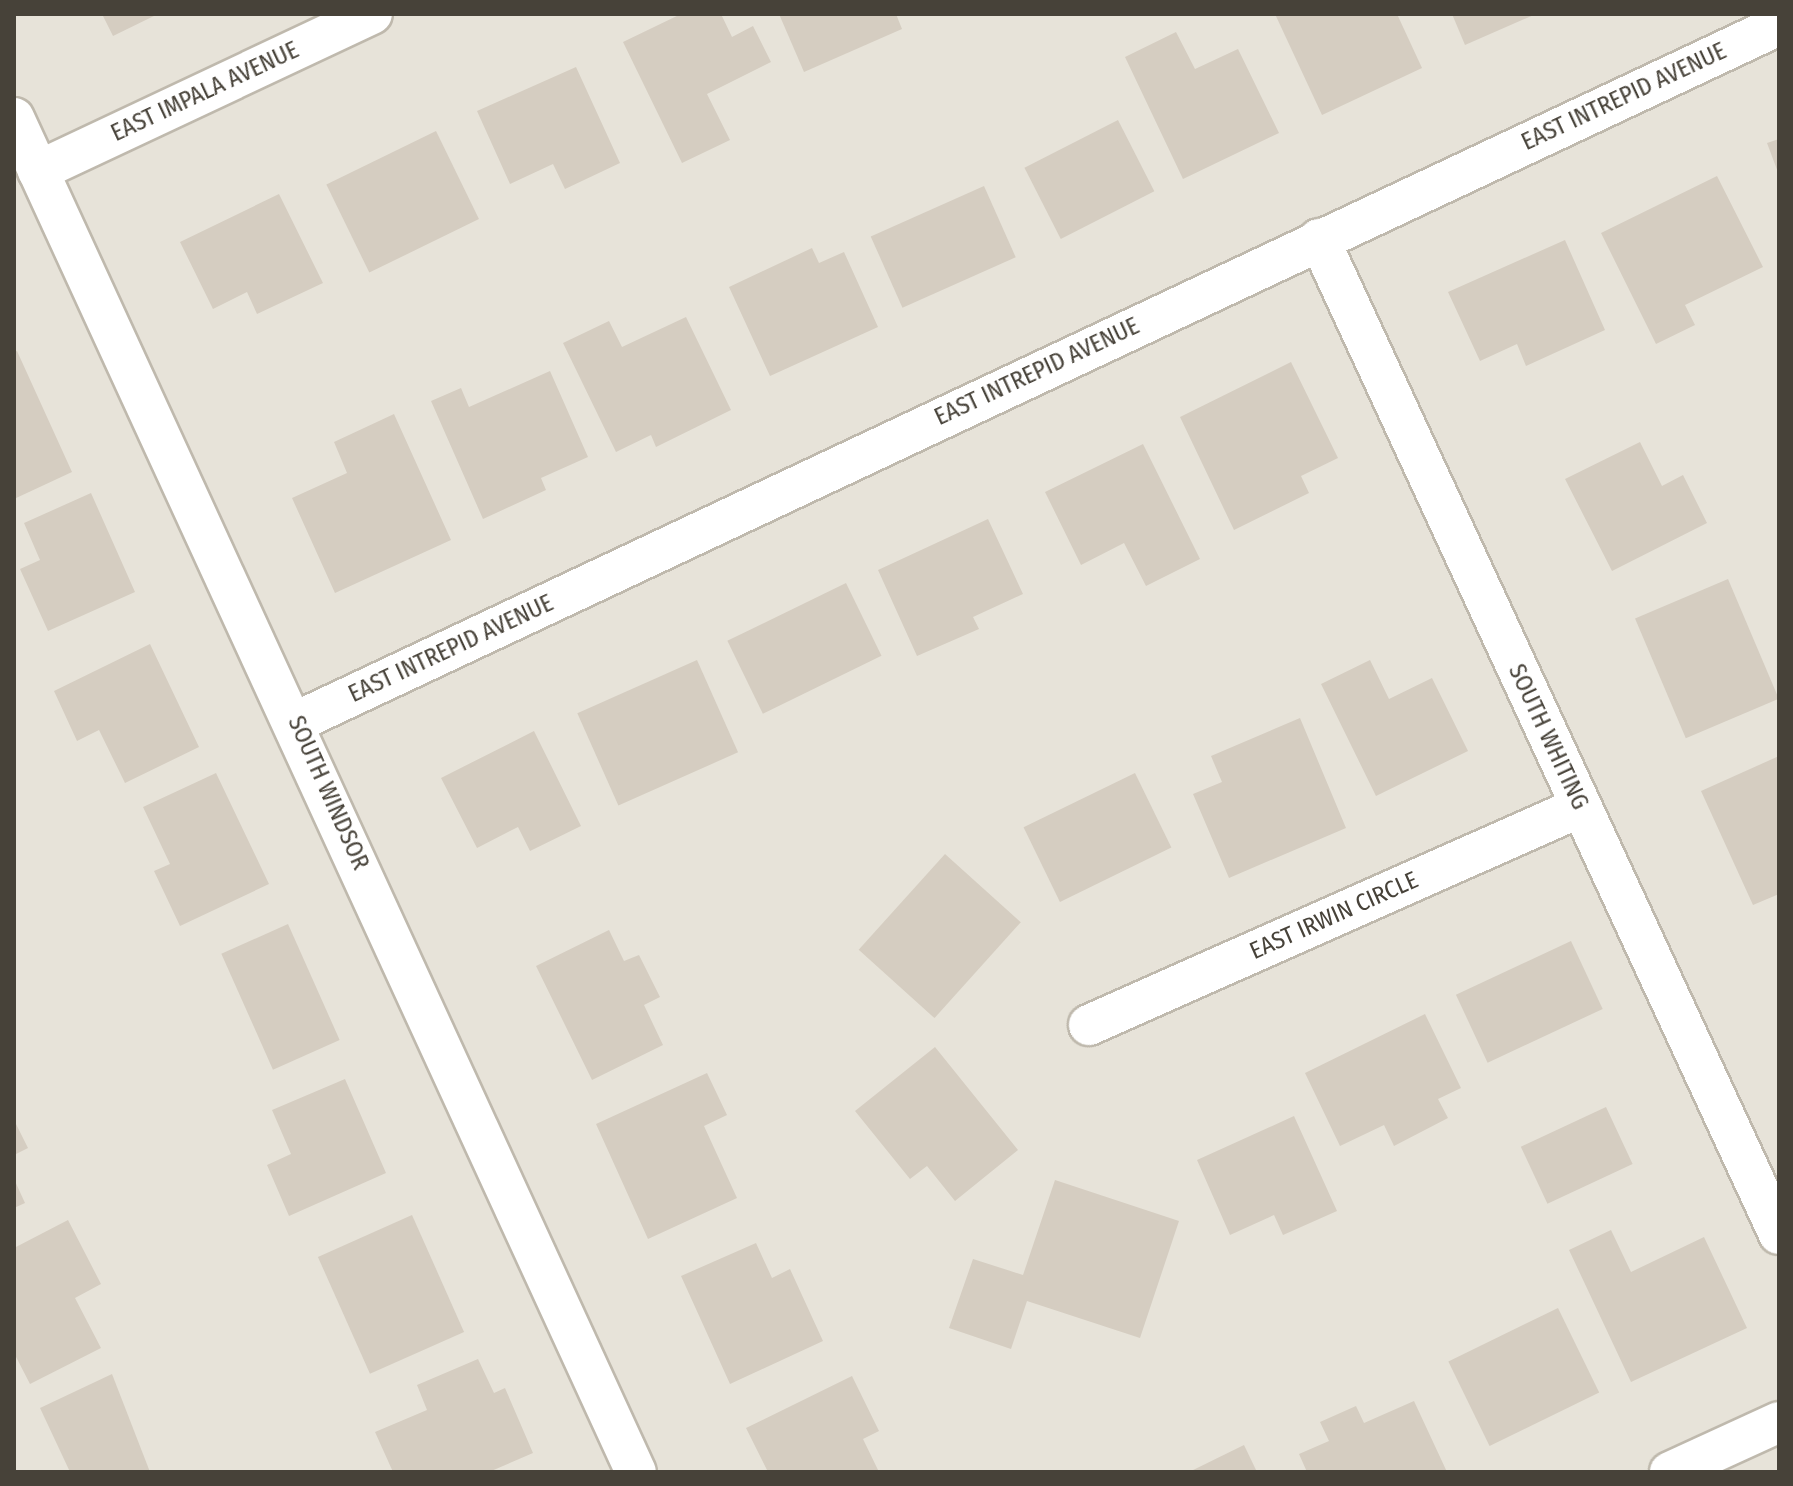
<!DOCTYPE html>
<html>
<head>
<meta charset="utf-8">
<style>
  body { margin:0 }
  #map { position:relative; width:1793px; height:1486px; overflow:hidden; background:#f4f1ea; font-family:"Fira Sans Condensed",sans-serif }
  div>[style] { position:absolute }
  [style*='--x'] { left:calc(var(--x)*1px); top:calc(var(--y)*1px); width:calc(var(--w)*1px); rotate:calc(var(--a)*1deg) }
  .residential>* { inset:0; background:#e7e3d9; transform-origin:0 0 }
  .building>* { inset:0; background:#d5cdc1; transform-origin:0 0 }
  .roads { filter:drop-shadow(2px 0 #bfb9ad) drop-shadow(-2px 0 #bfb9ad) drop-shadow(0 2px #bfb9ad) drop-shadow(0 -2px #bfb9ad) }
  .minor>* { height:40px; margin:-20px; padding:0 20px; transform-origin:20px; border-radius:20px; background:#fff }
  span { translate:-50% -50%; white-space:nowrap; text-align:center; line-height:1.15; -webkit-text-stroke:6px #fff; paint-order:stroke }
  .street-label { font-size:24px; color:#474239 }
  .frame { position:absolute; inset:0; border:16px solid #474239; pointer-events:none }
</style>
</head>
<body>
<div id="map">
  <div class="residential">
    <i style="left:14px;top:14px;width:1765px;height:1458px"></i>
  </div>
  <div class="building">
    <i style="clip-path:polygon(102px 14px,158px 14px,113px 36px)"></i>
    <i style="clip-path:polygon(681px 14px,721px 14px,732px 37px,753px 26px,771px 62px,707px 94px,730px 140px,682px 163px,623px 42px)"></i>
    <i style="clip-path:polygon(779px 14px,896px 14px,902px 29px,804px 72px)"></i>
    <i style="clip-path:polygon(1275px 14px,1397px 14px,1422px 68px,1322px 115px)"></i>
    <i style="clip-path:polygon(1452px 14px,1536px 14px,1465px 45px)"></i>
    <i style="clip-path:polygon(1176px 32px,1195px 69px,1238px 49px,1279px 133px,1183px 179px,1125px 57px)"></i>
    <i style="clip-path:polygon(576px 67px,620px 163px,565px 189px,553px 164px,510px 184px,477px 111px)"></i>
    <i style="left:1118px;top:120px;width:80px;height:105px;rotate:63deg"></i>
    <i style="left:436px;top:131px;width:98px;height:122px;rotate:64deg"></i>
    <i style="clip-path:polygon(1779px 139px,1779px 175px,1767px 143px)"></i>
    <i style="clip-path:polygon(1717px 176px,1763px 267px,1685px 305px,1695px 325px,1656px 344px,1601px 233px)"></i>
    <i style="left:984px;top:186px;width:78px;height:124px;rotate:66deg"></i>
    <i style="clip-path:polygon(279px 194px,323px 283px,257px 314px,247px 292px,213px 309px,180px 242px)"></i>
    <i style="clip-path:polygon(1565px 240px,1605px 330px,1526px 366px,1517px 344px,1480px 361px,1448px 292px)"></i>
    <i style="clip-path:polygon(812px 248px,819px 263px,844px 252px,878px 327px,770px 376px,729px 287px)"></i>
    <i style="clip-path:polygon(686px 317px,731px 410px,656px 447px,651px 435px,616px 452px,563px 343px,609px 321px,622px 347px)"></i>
    <i style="clip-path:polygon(17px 351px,72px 472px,14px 499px,14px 352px)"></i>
    <i style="clip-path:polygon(1291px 362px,1338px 458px,1301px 476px,1309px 493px,1234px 530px,1180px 417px)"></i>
    <i style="clip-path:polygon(550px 371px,588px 457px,541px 478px,546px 490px,483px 519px,431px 401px,461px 388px,469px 407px)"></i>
    <i style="clip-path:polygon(394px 414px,451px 540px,335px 593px,292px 498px,347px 473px,334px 442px)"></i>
    <i style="clip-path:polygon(1640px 442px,1662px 486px,1683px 475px,1707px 523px,1612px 571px,1565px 479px)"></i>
    <i style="clip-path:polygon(1143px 444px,1200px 559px,1146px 586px,1124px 543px,1081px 565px,1045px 492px)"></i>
    <i style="clip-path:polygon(91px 493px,135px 592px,48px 631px,20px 569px,40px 560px,24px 523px)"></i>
    <i style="clip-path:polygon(988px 519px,1023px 594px,973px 617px,979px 629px,917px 656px,878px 570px)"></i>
    <i style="left:1728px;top:579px;width:130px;height:101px;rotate:67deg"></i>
    <i style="left:846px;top:583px;width:81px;height:132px;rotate:64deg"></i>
    <i style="clip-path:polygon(150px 644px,199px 747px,125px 783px,99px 730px,77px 741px,54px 691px)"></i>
    <i style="left:697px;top:660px;width:101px;height:131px;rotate:66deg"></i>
    <i style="clip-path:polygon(1370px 660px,1389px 699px,1432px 678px,1468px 751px,1376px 796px,1321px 684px)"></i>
    <i style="clip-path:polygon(1300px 718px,1346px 828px,1229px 878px,1193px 794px,1222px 782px,1211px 756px)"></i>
    <i style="clip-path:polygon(534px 731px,581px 826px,530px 851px,518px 827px,477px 848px,441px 778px)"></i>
    <i style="clip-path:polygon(1779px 756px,1779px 894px,1753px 905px,1701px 791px)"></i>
    <i style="clip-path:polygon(216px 773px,269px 884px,180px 926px,154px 871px,170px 864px,143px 807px)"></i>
    <i style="left:1135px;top:773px;width:83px;height:124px;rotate:64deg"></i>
    <i style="left:945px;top:854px;width:102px;height:129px;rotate:42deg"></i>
    <i style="left:288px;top:924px;width:127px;height:73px;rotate:66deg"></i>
    <i style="clip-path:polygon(609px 930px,624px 961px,639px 955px,660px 997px,644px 1005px,663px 1045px,592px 1080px,536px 966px)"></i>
    <i style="left:1571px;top:941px;width:75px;height:127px;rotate:65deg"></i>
    <i style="clip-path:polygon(1425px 1014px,1461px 1088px,1438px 1099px,1448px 1118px,1394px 1146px,1384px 1125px,1340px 1146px,1305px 1073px)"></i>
    <i style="clip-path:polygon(935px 1047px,1018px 1150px,955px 1201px,927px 1166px,910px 1179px,855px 1111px)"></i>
    <i style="clip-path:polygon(707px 1073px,727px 1115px,704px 1126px,737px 1198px,648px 1239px,596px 1124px)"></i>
    <i style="clip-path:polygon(345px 1079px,386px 1173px,289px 1216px,267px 1165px,291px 1154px,272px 1110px)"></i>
    <i style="left:1606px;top:1107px;width:63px;height:94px;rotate:65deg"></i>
    <i style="clip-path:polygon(1294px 1116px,1337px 1211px,1283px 1235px,1274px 1215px,1230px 1235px,1197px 1160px)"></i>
    <i style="clip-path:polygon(14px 1120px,28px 1148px,14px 1155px)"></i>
    <i style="clip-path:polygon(14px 1179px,25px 1203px,14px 1208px)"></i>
    <i style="clip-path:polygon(1055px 1180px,1179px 1221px,1140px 1338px,1027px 1301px,1011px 1349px,949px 1328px,973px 1259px,1023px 1275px)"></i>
    <i style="left:412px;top:1215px;width:128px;height:103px;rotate:66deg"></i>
    <i style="clip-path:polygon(68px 1220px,101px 1284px,75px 1298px,101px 1348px,30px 1384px,14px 1353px,14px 1248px)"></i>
    <i style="clip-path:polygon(1611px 1230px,1631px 1272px,1704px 1237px,1747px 1328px,1631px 1382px,1569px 1250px)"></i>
    <i style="clip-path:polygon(756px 1243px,772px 1278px,790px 1269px,823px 1341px,730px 1384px,681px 1276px)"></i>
    <i style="left:1558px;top:1308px;width:94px;height:122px;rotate:64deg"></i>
    <i style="clip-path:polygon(478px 1359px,494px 1393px,505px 1388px,533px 1453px,489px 1472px,393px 1472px,375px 1432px,427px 1410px,417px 1385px)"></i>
    <i style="clip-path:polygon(112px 1374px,150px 1472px,70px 1472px,40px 1408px)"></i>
    <i style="clip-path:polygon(852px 1376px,879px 1431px,863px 1439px,879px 1472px,768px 1472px,746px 1428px)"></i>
    <i style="clip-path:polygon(1414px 1401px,1447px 1472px,1307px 1472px,1299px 1454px,1329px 1441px,1320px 1422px,1356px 1406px,1364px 1423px)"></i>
    <i style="clip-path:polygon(1244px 1445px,1257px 1472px,1189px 1472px)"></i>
  </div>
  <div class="roads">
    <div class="minor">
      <i style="--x:14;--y:118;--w:1490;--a:65.33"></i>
      <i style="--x:38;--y:171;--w:369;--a:-25.2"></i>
      <i style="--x:1319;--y:239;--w:1096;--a:65.19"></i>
      <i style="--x:296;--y:722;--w:1639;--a:-25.17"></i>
      <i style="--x:1089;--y:1025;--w:537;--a:-23.94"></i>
      <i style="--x:1670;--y:1472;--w:120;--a:-24.6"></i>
    </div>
  </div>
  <div class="street-label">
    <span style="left:205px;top:92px;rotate:-25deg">EAST IMPALA AVENUE</span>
    <span style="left:1624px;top:97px;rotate:-25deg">EAST INTREPID AVENUE</span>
    <span style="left:1037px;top:372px;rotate:-25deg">EAST INTREPID AVENUE</span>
    <span style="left:451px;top:649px;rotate:-25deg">EAST INTREPID AVENUE</span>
    <span style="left:1548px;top:737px;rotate:65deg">SOUTH WHITING</span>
    <span style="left:328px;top:793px;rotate:66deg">SOUTH WINDSOR</span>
    <span style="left:1334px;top:916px;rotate:-24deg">EAST IRWIN CIRCLE</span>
  </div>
  <div class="frame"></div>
</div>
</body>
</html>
